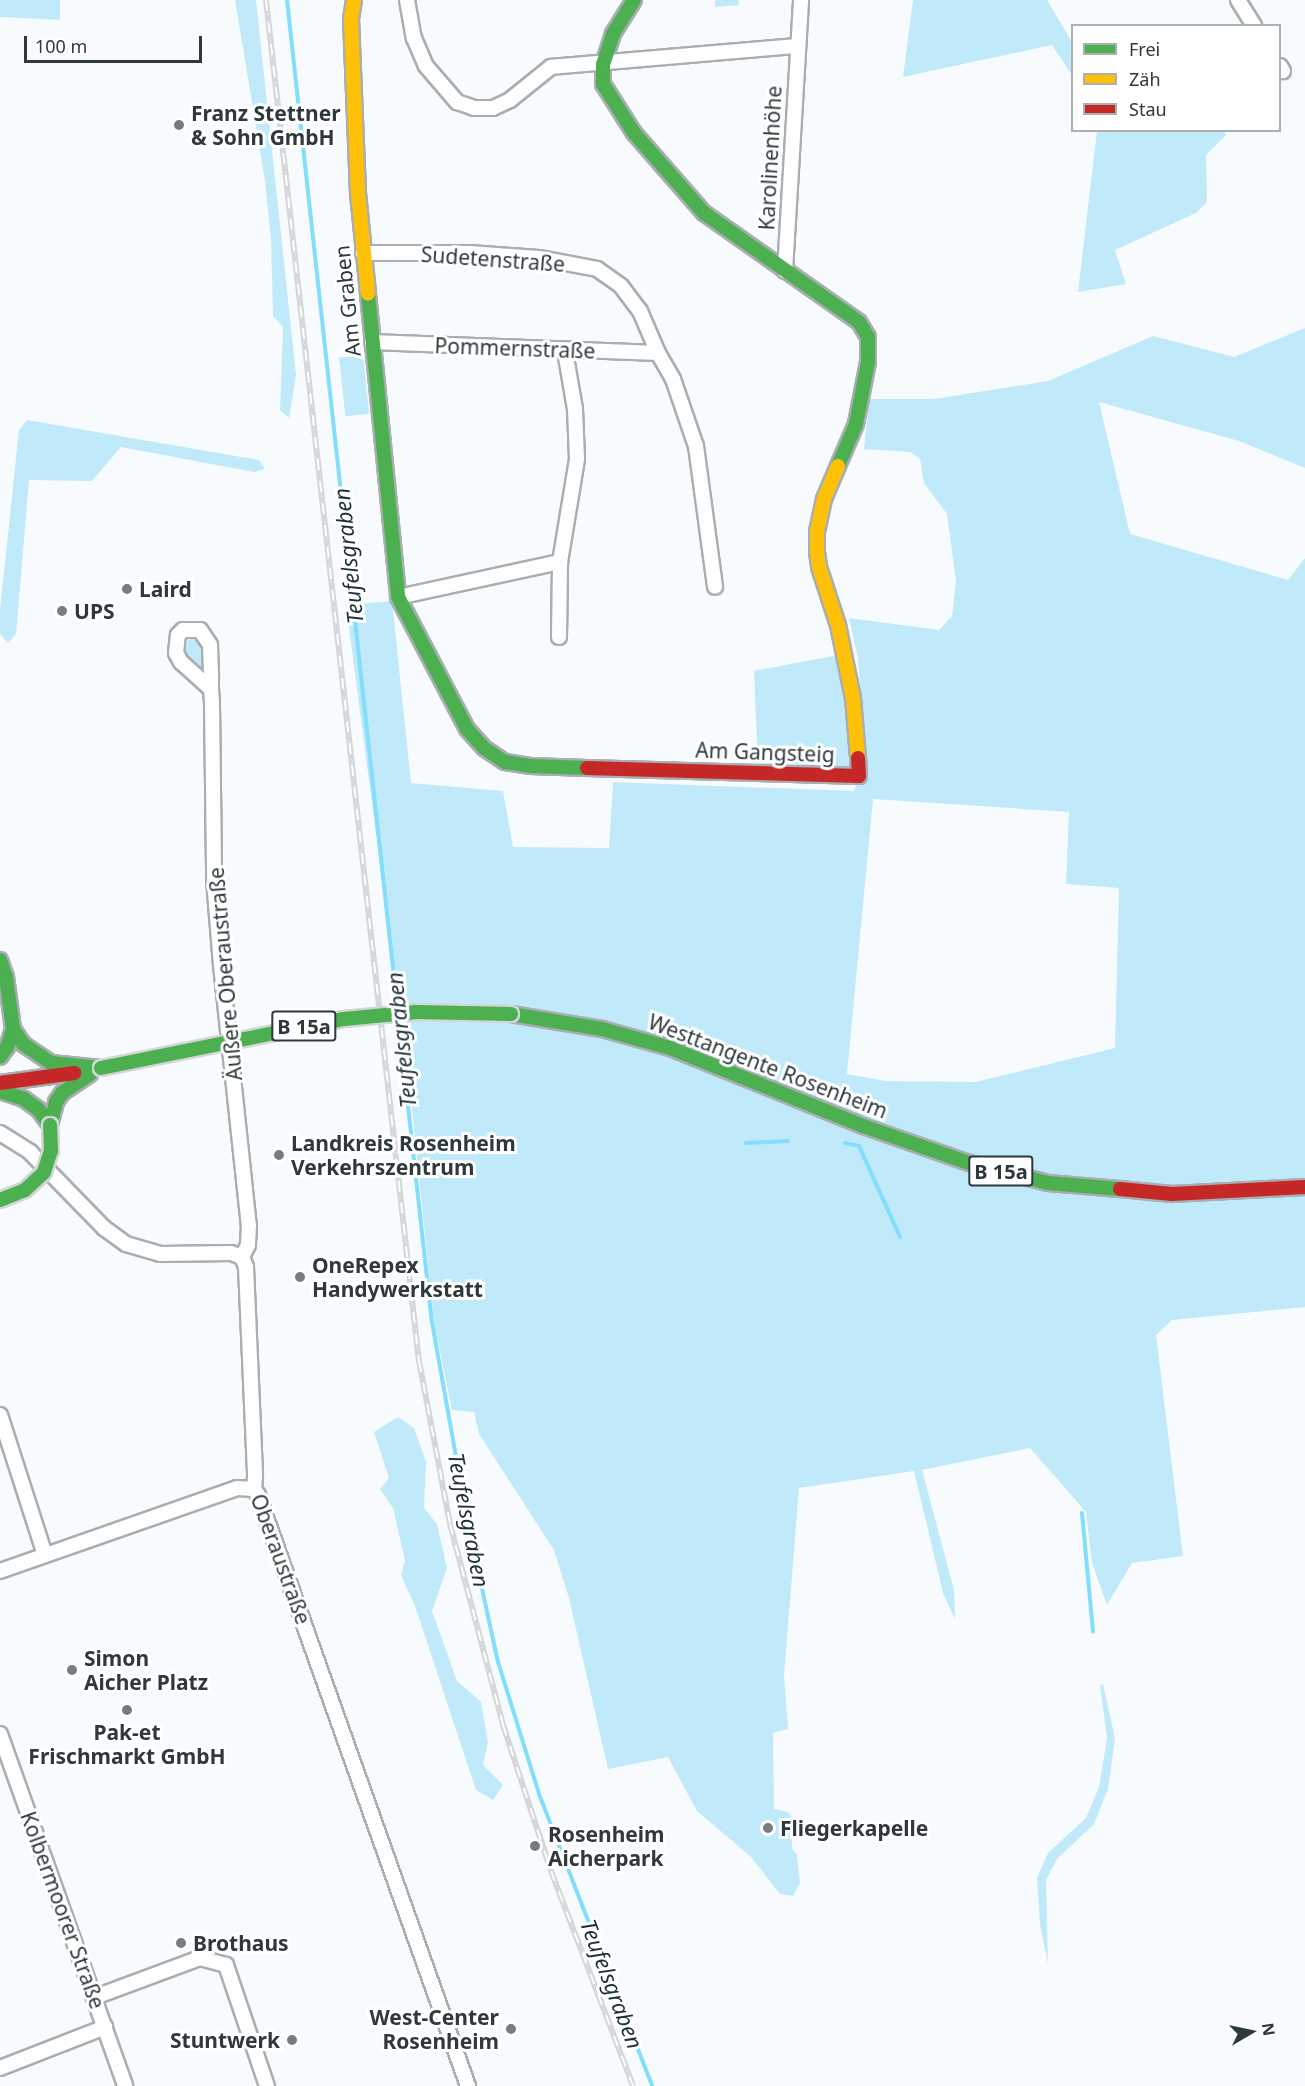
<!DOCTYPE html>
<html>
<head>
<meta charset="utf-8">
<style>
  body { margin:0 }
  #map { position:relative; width:1305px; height:2086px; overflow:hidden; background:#f8fbfd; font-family:"Noto Sans",sans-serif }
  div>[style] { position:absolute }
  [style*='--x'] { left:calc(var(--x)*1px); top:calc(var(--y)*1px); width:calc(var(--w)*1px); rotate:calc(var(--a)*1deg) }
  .green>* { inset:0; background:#c0eaf9; transform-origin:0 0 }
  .stream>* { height:4px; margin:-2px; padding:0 2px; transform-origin:2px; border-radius:2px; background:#82defa }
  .roads { filter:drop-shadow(2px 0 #a8aeb1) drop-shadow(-2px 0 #a8aeb1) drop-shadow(0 2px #a8aeb1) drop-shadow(0 -2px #a8aeb1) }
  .street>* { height:14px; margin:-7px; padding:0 7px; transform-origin:7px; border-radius:7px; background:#fefeff }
  .fast>* { height:14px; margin:-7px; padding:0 7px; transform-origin:7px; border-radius:7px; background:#4caf50 }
  .slow>* { height:14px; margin:-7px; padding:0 7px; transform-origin:7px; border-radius:7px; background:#ffc107 }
  .jam>* { height:14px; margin:-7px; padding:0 7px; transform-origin:7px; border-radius:7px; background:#c62828 }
  .rail>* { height:6px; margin-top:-3px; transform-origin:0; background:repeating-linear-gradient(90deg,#fff 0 11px,#d4d6d7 0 22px); box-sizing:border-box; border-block:2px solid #d4d6d7 }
  .bridges { filter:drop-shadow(2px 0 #d3d6d7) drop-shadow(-2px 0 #d3d6d7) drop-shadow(0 2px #d3d6d7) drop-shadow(0 -2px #d3d6d7) }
  .fast-bridge>* { height:14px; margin:-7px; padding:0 7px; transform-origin:7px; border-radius:7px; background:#4caf50 }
  .dots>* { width:16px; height:16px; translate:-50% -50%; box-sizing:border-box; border:3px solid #fff; border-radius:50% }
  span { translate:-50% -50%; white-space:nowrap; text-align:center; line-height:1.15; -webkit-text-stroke:6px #fff; paint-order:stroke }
  .shield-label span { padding:2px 4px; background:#fff; border:2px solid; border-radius:4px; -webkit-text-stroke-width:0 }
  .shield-label { font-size:20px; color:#2e393d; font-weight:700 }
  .poi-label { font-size:21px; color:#2e393d; font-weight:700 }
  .left { translate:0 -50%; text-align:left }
  .right { translate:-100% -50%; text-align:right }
  .street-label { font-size:21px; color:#2e393d }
  .water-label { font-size:22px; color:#1c3139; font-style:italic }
  .legend { position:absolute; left:1071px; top:24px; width:210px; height:108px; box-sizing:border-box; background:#fff; border:2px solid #abb0b1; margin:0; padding:8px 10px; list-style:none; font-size:18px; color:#2e393d }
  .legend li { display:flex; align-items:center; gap:12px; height:30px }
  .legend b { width:30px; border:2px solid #abb0b1 }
  .north { position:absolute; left:1221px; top:2002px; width:60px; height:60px; -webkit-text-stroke:4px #fff; paint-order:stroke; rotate:81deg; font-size:16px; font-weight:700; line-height:24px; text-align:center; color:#2e393d }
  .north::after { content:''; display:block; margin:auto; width:21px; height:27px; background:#2e393d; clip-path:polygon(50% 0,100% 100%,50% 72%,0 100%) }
  .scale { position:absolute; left:24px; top:36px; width:178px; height:27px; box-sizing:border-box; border:3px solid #2e393d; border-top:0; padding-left:8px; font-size:18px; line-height:21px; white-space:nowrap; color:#2e393d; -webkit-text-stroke:4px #fff; paint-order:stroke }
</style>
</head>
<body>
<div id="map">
  <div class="green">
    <i style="clip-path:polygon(0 0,60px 0,60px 20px,0 17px)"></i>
    <i style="clip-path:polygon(235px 0,256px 0,296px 375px,289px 418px,280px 410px,283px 327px,273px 316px,271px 239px,265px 181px)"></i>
    <i style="clip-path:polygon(715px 0,738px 0,739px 5px,715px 7px)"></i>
    <i style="clip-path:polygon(913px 0,1047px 0,1072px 42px,1072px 75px,1052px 45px,903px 77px)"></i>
    <i style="clip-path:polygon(1097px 131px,1223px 130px,1226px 135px,1206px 155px,1207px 202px,1196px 213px,1115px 250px,1126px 284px,1078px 292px)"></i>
    <i style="clip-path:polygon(evenodd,1305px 328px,1305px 468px,1239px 441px,1099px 402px,1130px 534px,1288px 580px,1305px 558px,1305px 1307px,1172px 1320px,1156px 1335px,1183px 1556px,1132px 1563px,1107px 1605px,1092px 1563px,1086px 1512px,1030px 1448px,922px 1470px,954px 1590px,955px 1619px,943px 1593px,914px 1471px,799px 1488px,784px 1675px,788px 1729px,773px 1733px,774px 1809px,788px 1812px,792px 1817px,792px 1848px,797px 1855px,800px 1883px,793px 1896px,780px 1894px,751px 1857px,697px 1811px,668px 1757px,608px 1769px,569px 1598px,554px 1550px,479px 1434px,474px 1412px,452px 1410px,434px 1322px,411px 1100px,346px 605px,392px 601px,411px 783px,503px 791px,513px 847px,609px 848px,613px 782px,854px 791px,866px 764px,858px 658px,849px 618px,939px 630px,952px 616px,956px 581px,947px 514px,924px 483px,920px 459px,910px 452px,864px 449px,869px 399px,934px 399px,1048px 381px,1153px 336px,1234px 357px,1305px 328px,873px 799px,1069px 812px,1066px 884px,1119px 888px,1115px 1048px,976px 1082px,886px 1081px,847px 1074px,873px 799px)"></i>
    <i style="left:363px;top:355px;width:59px;height:24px;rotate:84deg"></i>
    <i style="clip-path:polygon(27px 420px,259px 460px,265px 469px,254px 472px,121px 447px,92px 481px,29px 480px,16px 634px,8px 643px,0 634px,0 610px,19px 430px)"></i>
    <i style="clip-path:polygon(195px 637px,201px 640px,204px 646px,204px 668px,201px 670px,188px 660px,184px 648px,189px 639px)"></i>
    <i style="clip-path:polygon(838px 655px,846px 682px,849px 768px,753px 767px,757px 745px,754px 671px)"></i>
    <i style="clip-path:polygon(398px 1417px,414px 1428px,426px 1462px,424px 1508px,437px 1524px,447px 1568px,432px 1611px,457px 1681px,481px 1702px,488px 1742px,483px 1765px,503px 1785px,493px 1800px,476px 1790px,415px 1606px,401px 1575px,405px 1561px,393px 1508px,380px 1489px,389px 1478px,374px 1432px)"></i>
    <i style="clip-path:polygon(1103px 1684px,1115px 1738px,1108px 1789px,1094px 1824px,1057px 1859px,1046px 1880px,1048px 1964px,1040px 1924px,1037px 1878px,1048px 1853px,1086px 1818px,1099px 1787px,1107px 1738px,1100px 1685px)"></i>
  </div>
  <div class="stream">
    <i style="--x:287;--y:0;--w:1010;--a:83.75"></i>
    <i style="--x:399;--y:1024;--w:300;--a:83.7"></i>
    <i style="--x:432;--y:1322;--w:200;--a:79.9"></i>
    <i style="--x:467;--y:1519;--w:146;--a:77.8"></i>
    <i style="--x:498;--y:1662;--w:138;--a:72.7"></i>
    <i style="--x:539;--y:1794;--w:313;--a:68.8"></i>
    <i style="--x:746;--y:1143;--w:42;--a:-2.7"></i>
    <i style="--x:845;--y:1143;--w:14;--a:12"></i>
    <i style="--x:859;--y:1146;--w:100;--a:65.7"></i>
    <i style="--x:1082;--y:1513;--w:119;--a:84.7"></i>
  </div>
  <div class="roads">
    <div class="street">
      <i style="--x:407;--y:0;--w:39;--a:80"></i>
      <i style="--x:414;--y:38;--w:30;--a:67"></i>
      <i style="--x:426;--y:66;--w:48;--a:49.3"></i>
      <i style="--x:457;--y:102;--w:18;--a:19"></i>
      <i style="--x:474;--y:108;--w:19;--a:0"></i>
      <i style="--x:493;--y:108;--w:19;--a:-25"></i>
      <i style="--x:510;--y:100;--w:53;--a:-38.8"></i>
      <i style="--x:551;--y:67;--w:246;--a:-4.9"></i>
      <i style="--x:1238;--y:0;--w:31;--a:58"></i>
      <i style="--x:1280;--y:66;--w:6;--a:59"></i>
      <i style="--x:363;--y:253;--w:106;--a:0"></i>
      <i style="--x:469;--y:253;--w:70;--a:4.1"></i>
      <i style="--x:539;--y:258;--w:59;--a:10.7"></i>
      <i style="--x:597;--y:269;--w:29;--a:35"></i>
      <i style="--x:621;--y:286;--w:31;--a:53"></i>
      <i style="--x:640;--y:311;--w:46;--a:66.8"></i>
      <i style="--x:658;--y:353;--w:30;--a:60"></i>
      <i style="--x:673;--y:379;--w:71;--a:71.1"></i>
      <i style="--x:696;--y:446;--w:142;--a:82.3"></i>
      <i style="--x:785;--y:271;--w:271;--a:-86.6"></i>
      <i style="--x:372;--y:342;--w:286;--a:2.2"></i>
      <i style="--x:398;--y:597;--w:166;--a:-12.2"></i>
      <i style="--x:560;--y:562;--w:104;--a:-80.6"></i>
      <i style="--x:577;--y:459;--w:50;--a:-92.3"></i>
      <i style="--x:575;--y:409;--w:59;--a:-99.8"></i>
      <i style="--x:559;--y:637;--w:75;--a:-89.2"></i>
      <i style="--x:211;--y:689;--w:40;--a:-138"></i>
      <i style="--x:181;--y:662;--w:10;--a:-119"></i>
      <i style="--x:176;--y:653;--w:18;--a:-84"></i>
      <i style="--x:178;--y:635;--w:7;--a:-45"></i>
      <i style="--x:183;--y:630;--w:17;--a:0"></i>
      <i style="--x:200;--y:630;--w:18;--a:56"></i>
      <i style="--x:210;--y:645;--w:33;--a:88"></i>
      <i style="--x:211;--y:678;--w:11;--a:90"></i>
      <i style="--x:211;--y:689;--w:15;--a:86"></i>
      <i style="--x:212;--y:704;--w:176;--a:89.3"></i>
      <i style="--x:214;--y:880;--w:85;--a:85.3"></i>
      <i style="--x:221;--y:965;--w:262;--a:83.9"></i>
      <i style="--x:249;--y:1225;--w:20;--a:93"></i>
      <i style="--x:248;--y:1245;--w:13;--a:117"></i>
      <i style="--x:0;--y:1133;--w:36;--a:32"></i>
      <i style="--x:30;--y:1152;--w:106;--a:45.8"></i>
      <i style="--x:104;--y:1228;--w:27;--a:36"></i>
      <i style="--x:126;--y:1244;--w:35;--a:16"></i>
      <i style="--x:160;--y:1254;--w:71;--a:-0.8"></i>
      <i style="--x:231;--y:1253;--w:12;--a:20"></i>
      <i style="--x:242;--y:1257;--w:11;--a:68"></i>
      <i style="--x:246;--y:1267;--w:209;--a:87.5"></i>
      <i style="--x:255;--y:1476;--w:13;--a:94"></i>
      <i style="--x:254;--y:1489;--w:7;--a:56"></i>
      <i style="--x:258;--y:1495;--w:627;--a:70.44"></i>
      <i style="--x:0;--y:1415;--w:147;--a:72.2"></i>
      <i style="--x:0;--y:1571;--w:251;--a:-19.3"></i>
      <i style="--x:237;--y:1488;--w:17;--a:3"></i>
      <i style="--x:0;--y:1734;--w:374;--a:70.4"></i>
      <i style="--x:95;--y:1997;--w:112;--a:-20.4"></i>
      <i style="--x:200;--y:1958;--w:27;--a:15"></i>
      <i style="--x:226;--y:1965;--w:128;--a:71.3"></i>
      <i style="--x:0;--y:2068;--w:113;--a:-21.3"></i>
    </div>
    <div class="fast">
      <i style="--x:634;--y:0;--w:40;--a:122"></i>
      <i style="--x:613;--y:34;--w:32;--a:108"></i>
      <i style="--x:603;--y:64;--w:20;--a:90"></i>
      <i style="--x:603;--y:84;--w:58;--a:57.7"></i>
      <i style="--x:634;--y:133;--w:106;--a:48.8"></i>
      <i style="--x:704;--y:213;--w:189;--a:35.1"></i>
      <i style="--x:859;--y:322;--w:17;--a:59"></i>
      <i style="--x:868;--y:337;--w:25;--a:90"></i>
      <i style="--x:868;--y:362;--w:63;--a:101"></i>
      <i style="--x:856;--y:424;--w:46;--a:113.2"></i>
      <i style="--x:368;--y:294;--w:304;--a:84.3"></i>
      <i style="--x:398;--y:597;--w:149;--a:62.4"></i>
      <i style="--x:467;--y:729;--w:25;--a:48"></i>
      <i style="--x:484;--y:748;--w:25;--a:34"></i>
      <i style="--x:505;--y:762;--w:25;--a:9"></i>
      <i style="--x:530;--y:766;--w:57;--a:2"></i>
      <i style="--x:0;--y:960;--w:18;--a:71"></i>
      <i style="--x:6;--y:977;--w:52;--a:82.3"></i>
      <i style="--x:13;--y:1029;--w:19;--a:108"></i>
      <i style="--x:7;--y:1047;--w:12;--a:125"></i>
      <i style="--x:511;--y:1014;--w:92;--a:9.4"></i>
      <i style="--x:602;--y:1029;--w:71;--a:15.6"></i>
      <i style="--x:670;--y:1048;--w:208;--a:22"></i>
      <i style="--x:863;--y:1126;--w:112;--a:19.2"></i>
      <i style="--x:969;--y:1163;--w:81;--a:14.2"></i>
      <i style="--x:1048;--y:1183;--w:72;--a:4.8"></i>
      <i style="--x:13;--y:1029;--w:18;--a:56"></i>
      <i style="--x:23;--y:1044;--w:34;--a:34"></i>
      <i style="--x:51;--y:1063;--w:50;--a:5.7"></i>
      <i style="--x:0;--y:1091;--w:25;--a:18"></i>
      <i style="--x:24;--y:1099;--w:17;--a:36"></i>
      <i style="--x:38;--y:1109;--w:20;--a:53"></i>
      <i style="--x:50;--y:1125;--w:24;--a:-75"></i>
      <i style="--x:56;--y:1102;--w:11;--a:-56"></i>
      <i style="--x:62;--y:1093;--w:34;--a:-34"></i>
    </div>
    <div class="slow">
      <i style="--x:354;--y:0;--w:19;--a:99"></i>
      <i style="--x:351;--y:19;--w:174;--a:87.7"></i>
      <i style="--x:358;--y:193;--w:101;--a:84.3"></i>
      <i style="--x:838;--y:466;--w:36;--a:113"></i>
      <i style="--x:824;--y:499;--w:33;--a:102"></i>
      <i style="--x:817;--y:531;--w:21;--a:90"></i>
      <i style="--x:817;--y:552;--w:15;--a:82"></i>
      <i style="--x:819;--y:567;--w:61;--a:71.9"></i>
      <i style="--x:838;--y:625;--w:75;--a:78.4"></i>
      <i style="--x:853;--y:698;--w:60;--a:85.2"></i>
    </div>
    <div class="jam">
      <i style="--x:587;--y:768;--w:272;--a:1.7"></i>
      <i style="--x:859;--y:776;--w:18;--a:-93"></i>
      <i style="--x:0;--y:1083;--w:75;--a:-7.7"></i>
      <i style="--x:1120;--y:1189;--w:52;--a:5.5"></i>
      <i style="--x:1172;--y:1194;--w:133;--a:-3"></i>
    </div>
  </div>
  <div class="rail">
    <i style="--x:266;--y:0;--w:1370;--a:83.59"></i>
    <i style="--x:419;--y:1361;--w:166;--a:79.2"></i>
    <i style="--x:450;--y:1524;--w:208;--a:75.2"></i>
    <i style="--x:503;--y:1725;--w:154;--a:71.8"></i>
    <i style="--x:551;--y:1871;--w:230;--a:69.1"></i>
  </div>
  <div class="bridges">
    <div class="fast-bridge">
      <i style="--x:101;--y:1068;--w:248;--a:-11.4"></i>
      <i style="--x:344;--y:1019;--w:73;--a:-5.5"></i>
      <i style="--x:417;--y:1012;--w:94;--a:1.2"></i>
      <i style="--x:0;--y:1200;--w:27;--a:-22"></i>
      <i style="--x:25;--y:1190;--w:26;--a:-43"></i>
      <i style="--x:44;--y:1172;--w:22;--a:-72"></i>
      <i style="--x:51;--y:1151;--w:26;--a:-92"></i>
    </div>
  </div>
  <div class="dots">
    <i style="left:179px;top:125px;background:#757d80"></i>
    <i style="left:127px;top:589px;background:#757d80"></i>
    <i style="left:62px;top:611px;background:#757d80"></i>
    <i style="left:279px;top:1155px;background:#757d80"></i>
    <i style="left:300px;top:1277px;background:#757d80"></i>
    <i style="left:72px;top:1670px;background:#757d80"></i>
    <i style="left:127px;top:1710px;background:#757d80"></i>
    <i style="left:768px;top:1828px;background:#757d80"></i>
    <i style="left:535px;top:1846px;background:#757d80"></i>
    <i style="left:181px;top:1943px;background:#757d80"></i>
    <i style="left:511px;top:2029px;background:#757d80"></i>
    <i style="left:292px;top:2040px;background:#757d80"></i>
  </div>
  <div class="shield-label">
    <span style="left:304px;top:1026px">B 15a</span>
    <span style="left:1001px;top:1171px">B 15a</span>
  </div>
  <div class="poi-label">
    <span class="left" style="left:191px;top:125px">Franz Stettner<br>&amp; Sohn GmbH</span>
    <span class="left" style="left:139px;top:589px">Laird</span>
    <span class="left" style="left:74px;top:611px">UPS</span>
    <span class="left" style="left:291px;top:1155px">Landkreis Rosenheim<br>Verkehrszentrum</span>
    <span class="left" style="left:312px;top:1277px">OneRepex<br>Handywerkstatt</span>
    <span class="left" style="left:84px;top:1670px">Simon<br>Aicher Platz</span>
    <span style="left:127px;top:1744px">Pak-et<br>Frischmarkt GmbH</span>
    <span class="left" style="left:780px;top:1828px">Fliegerkapelle</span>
    <span class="left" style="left:548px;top:1846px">Rosenheim<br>Aicherpark</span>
    <span class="left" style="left:193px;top:1943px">Brothaus</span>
    <span class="right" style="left:499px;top:2029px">West-Center<br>Rosenheim</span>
    <span class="right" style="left:280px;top:2040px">Stuntwerk</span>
  </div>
  <div class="street-label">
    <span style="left:770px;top:158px;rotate:-87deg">Karolinenhöhe</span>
    <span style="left:493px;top:259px;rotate:4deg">Sudetenstraße</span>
    <span style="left:347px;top:301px;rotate:-96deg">Am Graben</span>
    <span style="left:515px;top:348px;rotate:2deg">Pommernstraße</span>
    <span style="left:765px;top:752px;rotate:2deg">Am Gangsteig</span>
    <span style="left:225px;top:974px;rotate:-95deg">Äußere Oberaustraße</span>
    <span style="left:768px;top:1066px;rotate:21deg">Westtangente Rosenheim</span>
    <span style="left:281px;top:1559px;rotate:70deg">Oberaustraße</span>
    <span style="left:63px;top:1910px;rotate:70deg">Kolbermoorer Straße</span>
  </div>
  <div class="water-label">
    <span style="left:348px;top:556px;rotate:-96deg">Teufelsgraben</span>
    <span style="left:401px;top:1040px;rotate:-96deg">Teufelsgraben</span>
    <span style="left:469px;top:1520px;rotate:79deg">Teufelsgraben</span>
    <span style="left:612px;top:1984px;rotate:69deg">Teufelsgraben</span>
  </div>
  <ul class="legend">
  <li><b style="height:8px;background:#4caf50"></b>Frei</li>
  <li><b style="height:8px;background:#ffc107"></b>Zäh</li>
  <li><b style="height:8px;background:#c62828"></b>Stau</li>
  </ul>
  <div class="north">N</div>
  <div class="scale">100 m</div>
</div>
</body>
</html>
